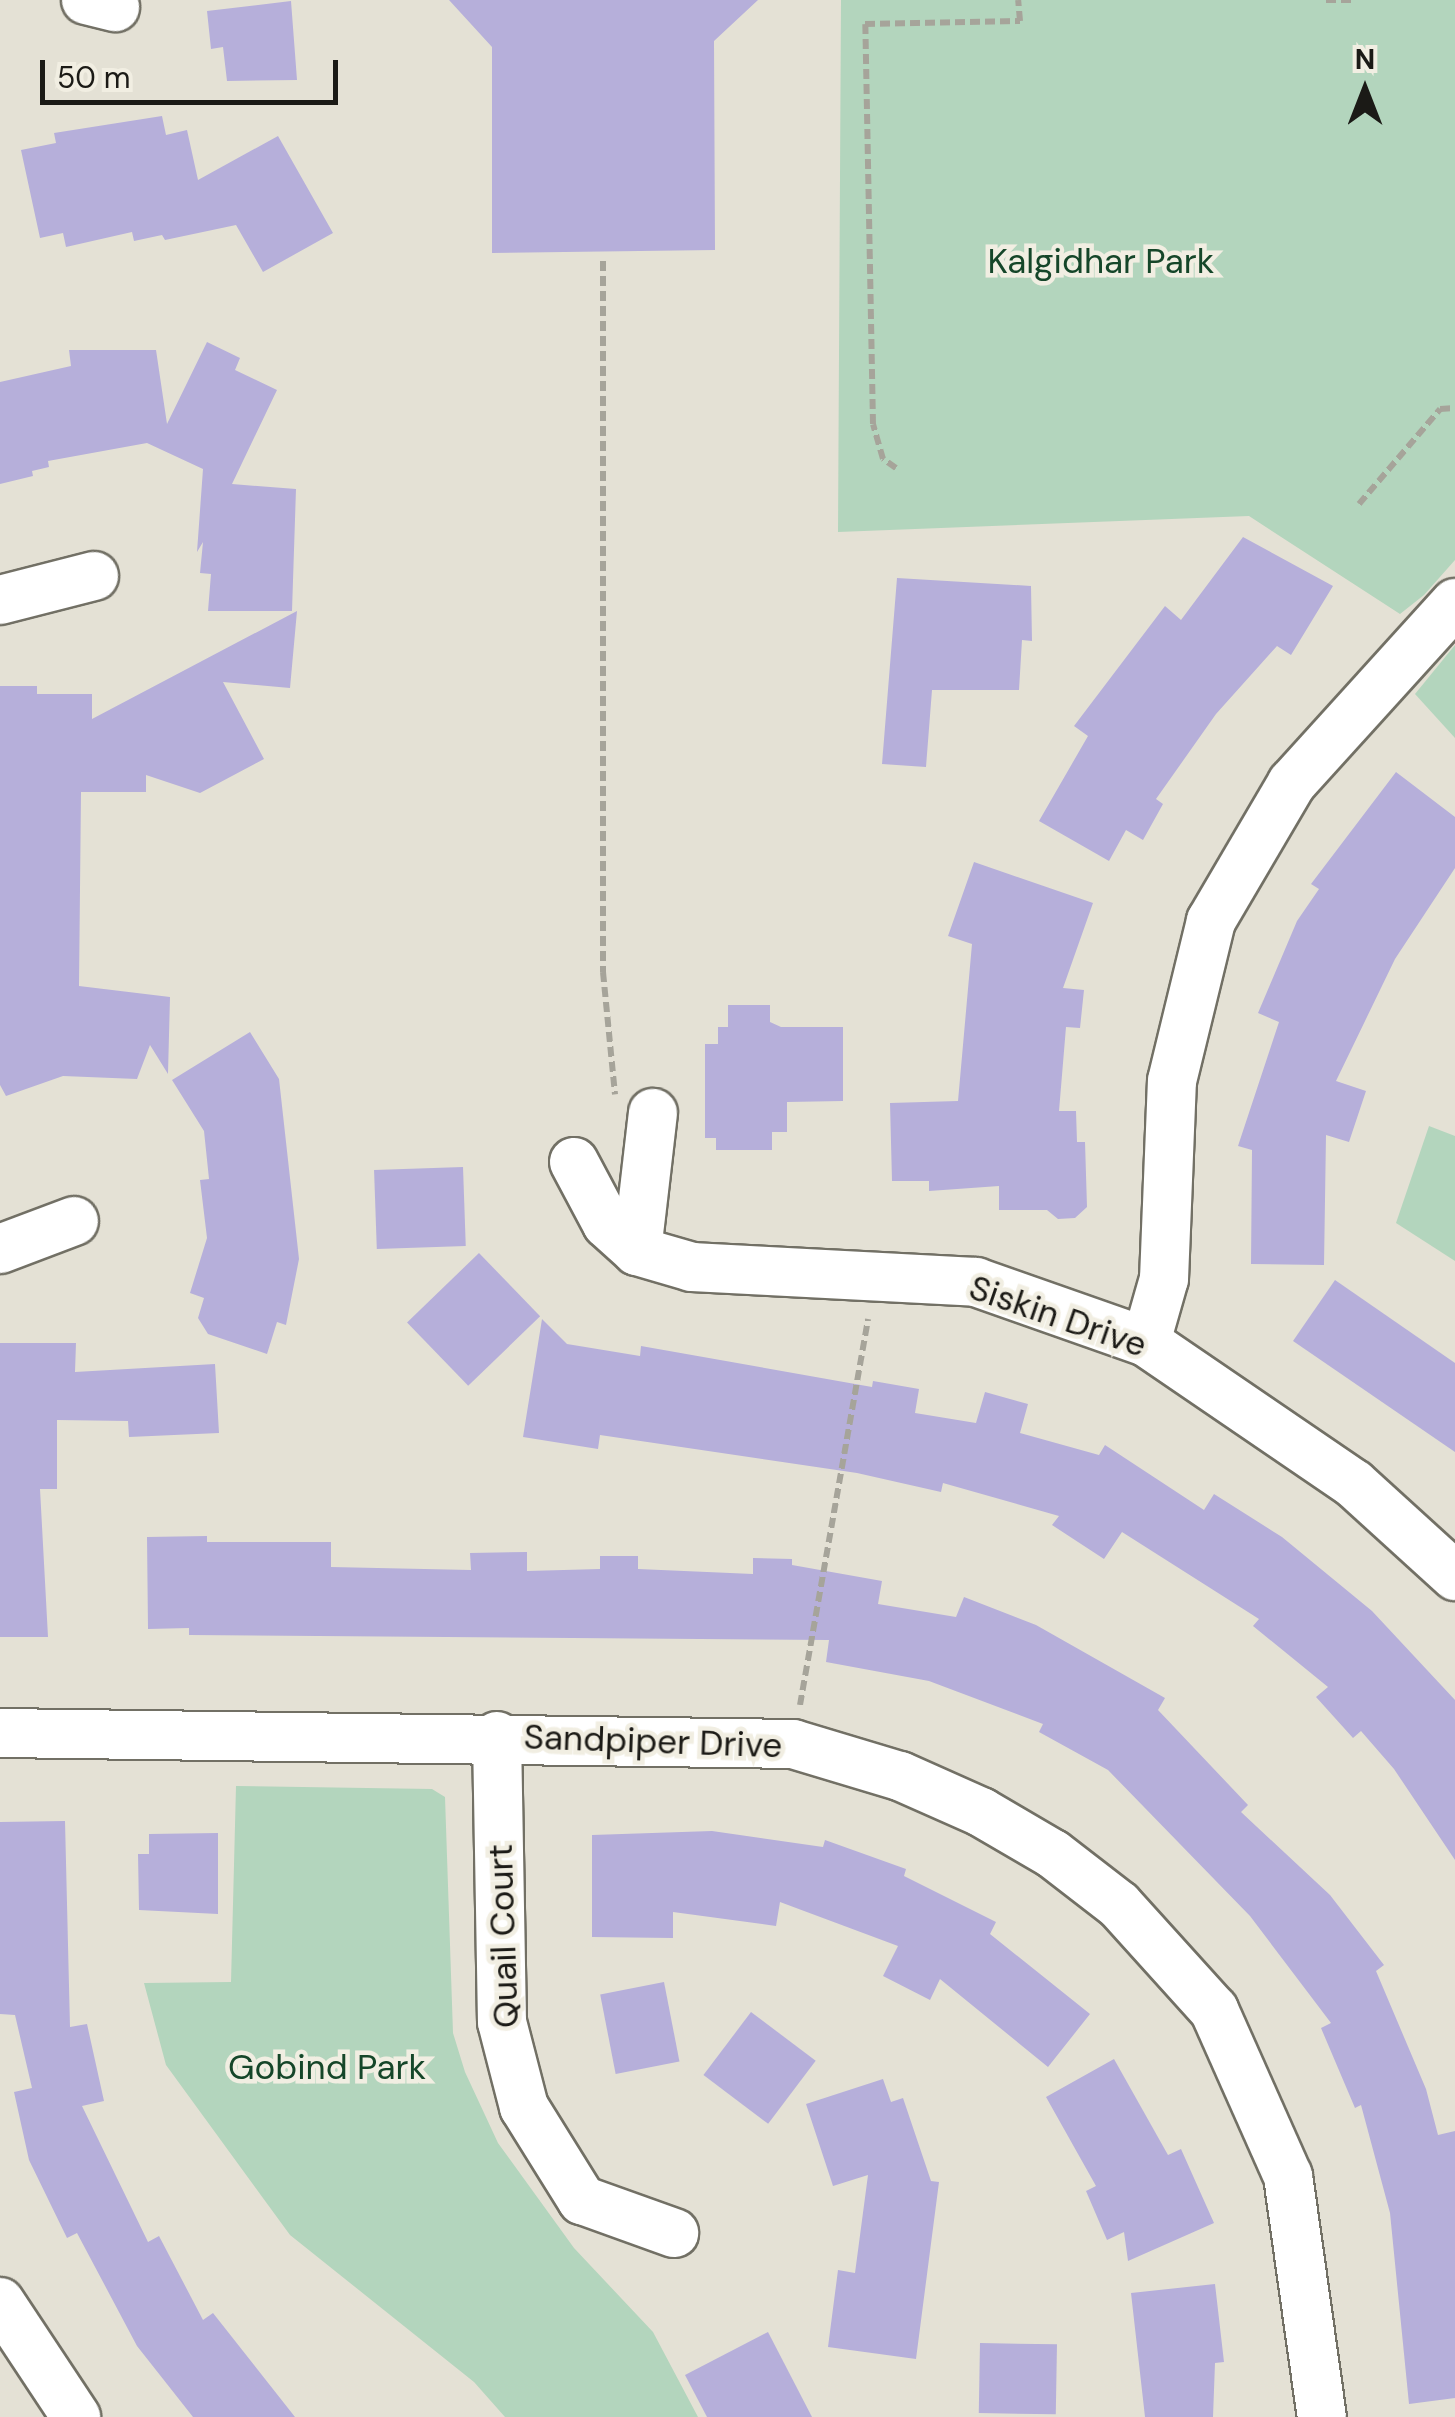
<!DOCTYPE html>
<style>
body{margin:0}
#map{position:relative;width:1455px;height:2417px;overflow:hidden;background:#e4e1d5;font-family:"DM Sans",sans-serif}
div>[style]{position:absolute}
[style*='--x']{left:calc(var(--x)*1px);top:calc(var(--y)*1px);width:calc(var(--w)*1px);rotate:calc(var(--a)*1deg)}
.green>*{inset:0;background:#b3d5bd}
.building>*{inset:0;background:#b6afda;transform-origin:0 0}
.path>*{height:6px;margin-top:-3px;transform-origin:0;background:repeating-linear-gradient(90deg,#a6a49a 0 10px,transparent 0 15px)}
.roads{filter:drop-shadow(2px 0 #727065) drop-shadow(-2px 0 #727065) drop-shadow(0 2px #727065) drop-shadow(0 -2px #727065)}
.minor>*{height:48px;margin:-24px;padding:0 24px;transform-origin:24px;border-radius:24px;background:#fff}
span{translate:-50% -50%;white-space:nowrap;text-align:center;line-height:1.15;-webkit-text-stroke:9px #f1eee2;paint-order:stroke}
.park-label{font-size:35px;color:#154629}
.street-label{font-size:35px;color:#1b1a16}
.north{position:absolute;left:1315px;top:40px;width:100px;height:100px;-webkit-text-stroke:8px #f1eee2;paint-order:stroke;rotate:0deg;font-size:28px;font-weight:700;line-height:40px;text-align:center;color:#1b1a16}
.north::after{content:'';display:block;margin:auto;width:35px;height:45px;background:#1b1a16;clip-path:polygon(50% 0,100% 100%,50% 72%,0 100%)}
.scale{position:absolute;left:40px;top:60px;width:298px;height:45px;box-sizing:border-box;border:5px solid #1b1a16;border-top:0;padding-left:12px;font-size:30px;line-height:35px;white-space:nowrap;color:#1b1a16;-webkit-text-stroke:8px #f1eee2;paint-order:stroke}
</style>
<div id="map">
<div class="green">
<div style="clip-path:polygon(841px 0,1455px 0,1455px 560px,1424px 595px,1400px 614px,1249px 516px,838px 532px)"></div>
<div style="clip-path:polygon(1455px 645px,1455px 738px,1415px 694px)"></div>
<div style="clip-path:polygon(1429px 1126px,1455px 1136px,1455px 1261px,1396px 1223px)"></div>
<div style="clip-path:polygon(236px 1786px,432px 1789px,445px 1797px,453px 2033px,465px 2072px,498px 2143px,574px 2248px,653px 2332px,698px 2417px,505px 2417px,474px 2382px,290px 2235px,166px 2065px,144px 1983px,231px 1982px)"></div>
</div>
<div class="building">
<div style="clip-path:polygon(449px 0,758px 0,714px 41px,715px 250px,492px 253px,492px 47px)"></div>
<div style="clip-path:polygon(291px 1px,297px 80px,227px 81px,223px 47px,211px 49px,207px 11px)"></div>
<div style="clip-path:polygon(162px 116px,166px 135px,187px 130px,198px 180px,278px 136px,333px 233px,263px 272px,236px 225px,165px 240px,162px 235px,134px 241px,132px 232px,66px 247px,63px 233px,40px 238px,21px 150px,56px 143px,54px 133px)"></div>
<div style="clip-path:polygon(207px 342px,240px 358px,235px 370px,277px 390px,232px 484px,296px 489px,292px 611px,208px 611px,211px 574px,200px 573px,203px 542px,197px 552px,203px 469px,147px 443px,48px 461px,49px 467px,32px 471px,33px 476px,0 484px,0 382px,71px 366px,69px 350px,156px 350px,167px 424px)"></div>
<div style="clip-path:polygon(1243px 537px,1333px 586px,1291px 655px,1277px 646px,1216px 714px,1156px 799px,1163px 804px,1143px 840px,1126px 830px,1109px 861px,1039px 821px,1088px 736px,1074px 726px,1165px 606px,1181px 620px)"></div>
<div style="clip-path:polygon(897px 578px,1031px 586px,1032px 641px,1022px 640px,1019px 690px,932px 690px,926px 767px,882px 764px)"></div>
<div style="clip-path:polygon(297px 611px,290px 688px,223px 682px,264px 759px,200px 793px,146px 775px,146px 792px,81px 792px,79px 986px,170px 997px,168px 1074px,150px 1045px,137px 1079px,63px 1076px,6px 1096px,0 1085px,0 686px,37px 686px,37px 694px,92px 694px,92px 719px)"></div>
<div style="clip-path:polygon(1396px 772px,1455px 817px,1455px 868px,1395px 959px,1336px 1081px,1366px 1091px,1349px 1142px,1326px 1135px,1324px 1265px,1251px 1264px,1252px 1150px,1238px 1146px,1279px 1022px,1258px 1013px,1297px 921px,1319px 889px,1311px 884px)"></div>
<div style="clip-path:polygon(974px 862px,1093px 903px,1063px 988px,1084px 990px,1080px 1028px,1066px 1027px,1059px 1111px,1076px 1111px,1077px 1142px,1085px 1142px,1087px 1207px,1075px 1218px,1058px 1219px,1047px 1210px,999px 1210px,999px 1186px,929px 1191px,929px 1181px,892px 1181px,890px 1103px,958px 1101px,972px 944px,948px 936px)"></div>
<div style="clip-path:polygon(728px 1005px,770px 1005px,770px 1022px,781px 1027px,843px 1027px,843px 1101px,787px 1102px,787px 1132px,772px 1132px,772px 1150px,716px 1150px,716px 1138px,705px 1138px,705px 1044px,718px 1044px,718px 1027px,728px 1027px)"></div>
<div style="clip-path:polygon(250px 1032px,279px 1079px,299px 1259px,286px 1325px,277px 1322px,267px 1354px,208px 1334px,198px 1318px,204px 1298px,190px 1293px,207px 1238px,200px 1180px,209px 1179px,204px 1131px,172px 1080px)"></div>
<div style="left:463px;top:1167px;width:79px;height:89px;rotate:88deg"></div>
<div style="left:479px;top:1253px;width:88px;height:100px;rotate:46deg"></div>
<div style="clip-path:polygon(1335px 1280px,1455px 1363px,1455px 1452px,1293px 1341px)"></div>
<div style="clip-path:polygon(542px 1319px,567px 1344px,640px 1356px,641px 1346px,872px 1387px,873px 1381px,919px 1389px,915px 1413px,976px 1423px,985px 1392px,1028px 1404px,1020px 1433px,1099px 1455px,1105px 1445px,1204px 1510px,1214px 1494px,1282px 1537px,1372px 1611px,1455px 1700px,1455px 1860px,1394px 1769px,1361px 1731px,1353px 1738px,1316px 1697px,1328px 1687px,1253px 1626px,1259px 1619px,1122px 1532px,1104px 1559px,1052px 1525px,1059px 1516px,943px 1483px,941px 1492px,857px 1473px,600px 1435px,598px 1449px,523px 1437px)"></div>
<div style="clip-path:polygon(0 1343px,76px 1343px,75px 1372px,215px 1364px,219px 1433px,129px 1437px,128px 1421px,57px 1420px,57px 1489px,40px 1489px,48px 1637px,0 1637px)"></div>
<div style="clip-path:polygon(207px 1536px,207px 1542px,331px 1542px,331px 1567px,471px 1570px,470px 1553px,527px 1552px,527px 1571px,600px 1569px,600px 1556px,638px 1556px,638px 1569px,753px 1574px,753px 1558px,792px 1559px,792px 1565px,882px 1581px,878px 1604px,956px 1617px,964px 1597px,1036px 1625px,1165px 1698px,1158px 1710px,1248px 1805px,1241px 1812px,1330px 1895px,1384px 1965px,1376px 1971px,1426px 2089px,1438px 2135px,1455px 2131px,1455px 2398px,1409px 2404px,1390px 2213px,1361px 2105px,1355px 2108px,1321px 2028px,1331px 2023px,1250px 1916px,1108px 1770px,1039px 1732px,1043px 1724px,929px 1681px,826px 1662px,829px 1640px,189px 1635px,189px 1628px,148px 1629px,147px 1537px)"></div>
<div style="clip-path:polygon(65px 1821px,70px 2027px,87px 2024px,104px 2101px,82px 2106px,148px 2242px,159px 2236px,203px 2320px,213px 2313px,295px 2417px,193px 2417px,137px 2346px,77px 2233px,67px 2238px,29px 2160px,14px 2092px,32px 2088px,15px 2015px,0 2014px,0 1822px)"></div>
<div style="clip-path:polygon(712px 1831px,823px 1847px,825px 1840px,906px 1869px,904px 1876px,996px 1922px,990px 1934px,1090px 2014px,1048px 2067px,940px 1979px,930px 2000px,883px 1976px,898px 1946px,780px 1902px,776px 1926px,673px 1912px,673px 1938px,592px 1937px,592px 1835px)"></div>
<div style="clip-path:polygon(218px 1833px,218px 1914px,139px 1910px,138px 1854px,149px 1854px,149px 1834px)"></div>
<div style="left:664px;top:1982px;width:81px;height:65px;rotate:79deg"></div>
<div style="left:751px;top:2012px;width:81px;height:79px;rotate:37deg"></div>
<div style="clip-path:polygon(1114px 2059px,1168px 2155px,1181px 2149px,1214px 2223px,1128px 2261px,1124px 2232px,1107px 2240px,1086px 2191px,1096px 2186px,1046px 2097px)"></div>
<div style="clip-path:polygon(883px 2079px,891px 2102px,903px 2098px,931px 2181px,939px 2182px,916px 2359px,828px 2347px,838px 2270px,855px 2273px,868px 2175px,833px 2186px,806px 2104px)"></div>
<div style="clip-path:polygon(1215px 2284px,1224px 2362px,1215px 2363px,1213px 2417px,1145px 2417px,1131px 2293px)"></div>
<div style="clip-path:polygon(768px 2332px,812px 2417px,707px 2417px,685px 2375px)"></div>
<div style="left:980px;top:2343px;width:77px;height:70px;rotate:1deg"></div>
</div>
<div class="path">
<div style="--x:1326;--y:0;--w:30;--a:0"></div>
<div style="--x:603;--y:261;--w:711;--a:90"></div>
<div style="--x:603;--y:972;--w:123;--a:84.4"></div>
<div style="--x:896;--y:468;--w:16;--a:-145"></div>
<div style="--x:883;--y:459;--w:36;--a:-106"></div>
<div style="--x:873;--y:424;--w:400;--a:-91.1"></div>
<div style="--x:865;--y:24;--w:155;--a:-1.1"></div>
<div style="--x:1020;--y:21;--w:21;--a:-95"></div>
<div style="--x:1359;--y:504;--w:125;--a:-49.5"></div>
<div style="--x:1440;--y:409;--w:15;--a:-4"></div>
<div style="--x:800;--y:1705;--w:392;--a:-80"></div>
</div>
<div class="roads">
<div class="minor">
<div style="--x:86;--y:0;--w:30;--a:14"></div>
<div style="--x:0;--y:600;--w:97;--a:-14.3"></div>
<div style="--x:574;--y:1162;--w:70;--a:62"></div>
<div style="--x:607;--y:1224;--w:40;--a:42"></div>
<div style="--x:637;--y:1251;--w:57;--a:16.2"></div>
<div style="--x:692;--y:1267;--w:284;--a:3"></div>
<div style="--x:976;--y:1282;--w:180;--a:19.4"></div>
<div style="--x:1146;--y:1342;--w:252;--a:34.3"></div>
<div style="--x:1354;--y:1484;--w:137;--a:42.3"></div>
<div style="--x:0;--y:1249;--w:79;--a:-20.7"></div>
<div style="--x:637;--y:1251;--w:139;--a:-83.4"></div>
<div style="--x:1146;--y:1342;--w:66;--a:-74.1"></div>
<div style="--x:1164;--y:1279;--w:198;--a:-87.7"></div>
<div style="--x:1172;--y:1081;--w:165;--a:-76.3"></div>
<div style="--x:1211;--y:921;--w:160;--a:-59.6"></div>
<div style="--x:1292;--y:783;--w:243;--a:-47.8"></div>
<div style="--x:0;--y:1733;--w:793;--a:0.79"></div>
<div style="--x:793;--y:1744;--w:112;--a:16.7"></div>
<div style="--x:900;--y:1776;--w:89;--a:24"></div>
<div style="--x:981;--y:1812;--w:83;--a:30.3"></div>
<div style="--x:1053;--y:1854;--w:83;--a:37.7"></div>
<div style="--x:1119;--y:1905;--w:142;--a:47.9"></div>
<div style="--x:1214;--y:2010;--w:182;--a:66"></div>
<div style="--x:1288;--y:2176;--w:243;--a:82"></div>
<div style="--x:497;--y:1736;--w:286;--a:89"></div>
<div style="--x:502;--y:2022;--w:88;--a:75.5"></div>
<div style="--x:524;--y:2107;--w:110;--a:58.1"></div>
<div style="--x:582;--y:2200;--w:98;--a:19.7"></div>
<div style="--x:0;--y:2302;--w:138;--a:56.5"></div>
</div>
</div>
<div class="park-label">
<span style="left:1101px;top:261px">Kalgidhar Park</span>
<span style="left:327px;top:2067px">Gobind Park</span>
</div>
<div class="street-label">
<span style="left:1058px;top:1316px;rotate:19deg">Siskin Drive</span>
<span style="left:653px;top:1741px;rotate:2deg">Sandpiper Drive</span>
<span style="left:503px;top:1936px;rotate:-92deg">Quail Court</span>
</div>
<div class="north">N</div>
<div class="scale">50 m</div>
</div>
